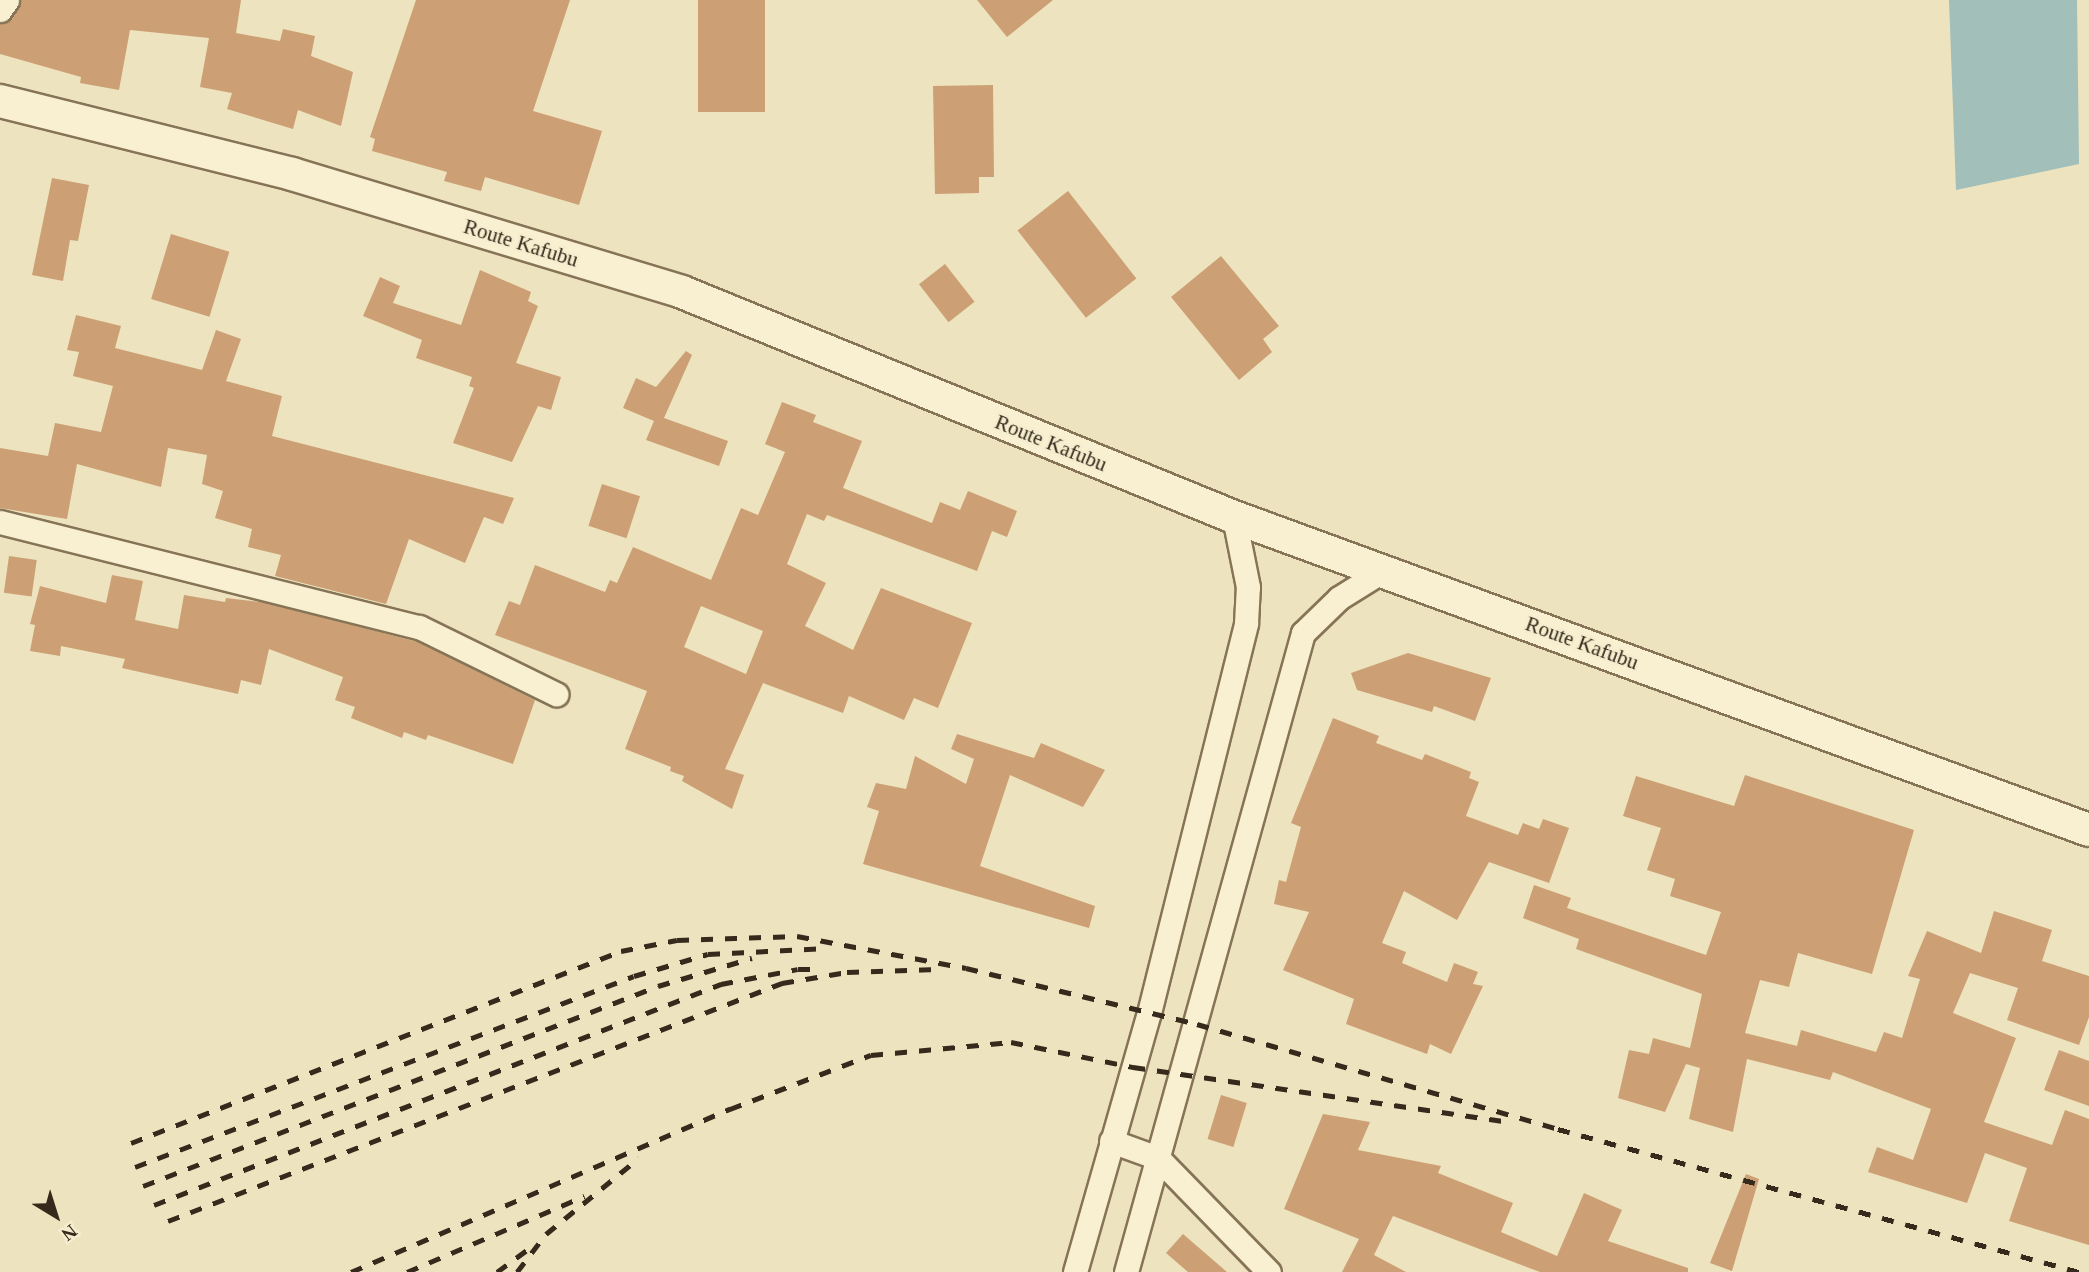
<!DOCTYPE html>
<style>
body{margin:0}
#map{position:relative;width:2089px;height:1272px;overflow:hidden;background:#ede3be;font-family:"Times New Roman",serif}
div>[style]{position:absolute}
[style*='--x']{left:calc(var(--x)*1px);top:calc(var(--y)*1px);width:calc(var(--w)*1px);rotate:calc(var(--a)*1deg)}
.water>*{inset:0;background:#a2bfb9}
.building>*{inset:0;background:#cca074;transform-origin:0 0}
.roads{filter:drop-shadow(2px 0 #867457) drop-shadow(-2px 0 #867457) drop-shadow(0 2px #867457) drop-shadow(0 -2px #867457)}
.minor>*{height:23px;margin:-11.5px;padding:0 11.5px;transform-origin:11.5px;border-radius:11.5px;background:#f9f0d1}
.secondary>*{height:32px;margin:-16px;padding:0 16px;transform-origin:16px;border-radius:16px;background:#f9f0d1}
.rail>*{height:5px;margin-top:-2.5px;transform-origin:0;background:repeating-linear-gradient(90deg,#352a1c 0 12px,transparent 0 24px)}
span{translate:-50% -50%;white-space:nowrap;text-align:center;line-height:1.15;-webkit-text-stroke:5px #f5edce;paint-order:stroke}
.street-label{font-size:21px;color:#352a1c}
.north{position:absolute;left:21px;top:1181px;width:70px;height:70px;-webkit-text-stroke:5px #f5edce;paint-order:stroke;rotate:142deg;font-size:19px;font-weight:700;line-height:28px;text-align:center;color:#352a1c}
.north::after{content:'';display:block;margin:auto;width:24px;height:32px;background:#352a1c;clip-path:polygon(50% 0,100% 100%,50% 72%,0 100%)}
</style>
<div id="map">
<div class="water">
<div style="clip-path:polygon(1949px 0,2077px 0,2079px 164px,1956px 190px)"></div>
</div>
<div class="building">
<div style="clip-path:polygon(21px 0,241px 0,236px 33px,280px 41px,283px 29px,315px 36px,311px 56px,353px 72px,341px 126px,298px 110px,293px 129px,227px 109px,232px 93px,200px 87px,209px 38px,130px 30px,119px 90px,80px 83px,81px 77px,0 54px,0 24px,11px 18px)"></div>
<div style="clip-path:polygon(416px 0,570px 0,533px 111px,602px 131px,579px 205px,485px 177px,481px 191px,444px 181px,447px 172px,372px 151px,375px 139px,370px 137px)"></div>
<div style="left:698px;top:0;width:67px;height:112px"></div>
<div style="clip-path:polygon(977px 0,1053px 0,1007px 37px)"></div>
<div style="clip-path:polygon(993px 85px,994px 177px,979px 177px,979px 193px,935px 194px,933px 86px)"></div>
<div style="clip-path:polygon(52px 178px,89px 185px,78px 241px,70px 240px,63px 281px,32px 275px)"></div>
<div style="left:1068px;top:191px;width:111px;height:64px;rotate:52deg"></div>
<div style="left:171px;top:234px;width:61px;height:68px;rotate:17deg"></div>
<div style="clip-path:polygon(1221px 256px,1279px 326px,1263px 339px,1272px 352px,1239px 380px,1171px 297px)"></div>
<div style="left:945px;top:264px;width:48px;height:33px;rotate:52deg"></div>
<div style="clip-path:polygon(480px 270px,531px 292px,528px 301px,538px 306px,516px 363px,561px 377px,551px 410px,538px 406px,512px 462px,453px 443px,474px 388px,469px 386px,472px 377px,416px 358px,422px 340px,363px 316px,380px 277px,400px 286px,393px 303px,461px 325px)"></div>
<div style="clip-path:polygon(76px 315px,121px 326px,115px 348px,202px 370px,216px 330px,241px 339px,226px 381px,282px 396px,272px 436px,514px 498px,503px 524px,484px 517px,465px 563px,409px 539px,386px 604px,275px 576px,281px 555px,248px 547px,252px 529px,215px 518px,223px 491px,202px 484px,207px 455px,168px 448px,161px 487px,77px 464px,67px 519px,0 508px,0 448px,48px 456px,55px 423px,101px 432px,113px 386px,73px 376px,79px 352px,67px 350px)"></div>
<div style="clip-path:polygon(686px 351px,692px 355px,664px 418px,728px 441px,719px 466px,646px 440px,654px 421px,623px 408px,636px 378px,656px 387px)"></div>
<div style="clip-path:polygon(evenodd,782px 402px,816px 415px,813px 422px,862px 441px,843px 488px,932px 523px,940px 502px,960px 510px,968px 491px,1017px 511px,1007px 537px,992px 531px,977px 571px,827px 515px,824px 521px,807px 514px,787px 564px,826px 583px,805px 626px,853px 650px,881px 588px,972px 623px,938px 708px,914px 698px,904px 720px,849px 696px,843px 713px,763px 683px,725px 769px,744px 775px,732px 809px,682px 781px,684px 776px,670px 771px,671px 767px,625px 749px,647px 691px,495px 635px,509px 601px,520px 605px,535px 565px,605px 592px,610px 580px,617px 583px,633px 547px,711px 580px,741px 508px,758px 515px,785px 452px,765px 444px,782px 402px,701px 606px,763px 631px,746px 674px,684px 647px,701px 606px)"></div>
<div style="left:602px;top:484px;width:40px;height:44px;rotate:18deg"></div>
<div style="left:9px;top:556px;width:28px;height:37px;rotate:8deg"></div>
<div style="clip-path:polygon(112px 575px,143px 581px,135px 620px,178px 629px,184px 595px,225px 602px,226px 598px,268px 603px,418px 642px,535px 700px,513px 764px,428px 735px,426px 740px,404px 732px,402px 738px,351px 718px,355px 707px,335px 700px,343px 677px,269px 649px,261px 685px,241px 680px,238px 694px,122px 668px,125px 659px,61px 646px,60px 656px,30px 651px,35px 625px,30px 624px,40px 586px,106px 603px)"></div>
<div style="clip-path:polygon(1408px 653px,1491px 678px,1475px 721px,1434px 706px,1432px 712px,1357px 690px,1351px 673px)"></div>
<div style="clip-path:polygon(1333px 718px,1379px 736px,1376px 743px,1422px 760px,1425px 754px,1471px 772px,1469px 778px,1479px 782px,1466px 816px,1518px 835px,1523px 823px,1539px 829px,1543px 819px,1569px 828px,1549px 883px,1489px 862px,1457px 920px,1404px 891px,1382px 943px,1406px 952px,1402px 963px,1447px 982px,1454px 963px,1478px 972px,1473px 984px,1483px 986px,1451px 1054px,1430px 1044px,1427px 1054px,1346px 1024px,1354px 999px,1283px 970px,1309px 912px,1274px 904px,1279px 880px,1286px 882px,1301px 827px,1291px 823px)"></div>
<div style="clip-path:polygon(957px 734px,1034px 758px,1041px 743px,1105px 770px,1083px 807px,1010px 775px,980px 866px,1095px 906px,1089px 928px,863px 864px,879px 811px,867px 807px,876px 783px,906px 789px,915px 756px,966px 784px,974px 759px,951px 749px)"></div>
<div style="clip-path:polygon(1745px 775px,1914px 830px,1872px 974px,1798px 953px,1789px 987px,1760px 980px,1745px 1033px,1797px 1046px,1801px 1030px,1876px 1052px,1884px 1032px,1902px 1038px,1920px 979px,1908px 976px,1927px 931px,1981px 953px,1994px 911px,2052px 930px,2042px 961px,2089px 976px,2089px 1017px,2079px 1045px,2007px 1020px,2018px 988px,1970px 973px,1953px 1013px,2016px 1038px,1984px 1122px,2052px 1145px,2065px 1110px,2089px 1119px,2089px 1245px,2009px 1221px,2027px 1168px,1985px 1153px,1967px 1203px,1868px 1172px,1877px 1147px,1913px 1160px,1931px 1109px,1833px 1072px,1830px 1080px,1747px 1059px,1733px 1132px,1689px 1119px,1700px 1068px,1686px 1064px,1665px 1112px,1618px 1098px,1629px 1050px,1649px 1054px,1653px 1038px,1690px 1048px,1702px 994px,1576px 949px,1579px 939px,1523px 918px,1534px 885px,1571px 898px,1567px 908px,1706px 955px,1721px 912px,1670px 896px,1675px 879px,1647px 870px,1661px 828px,1623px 816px,1636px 776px,1734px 806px)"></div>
<div style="clip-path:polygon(2059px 1050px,2089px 1061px,2089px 1106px,2044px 1090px)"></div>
<div style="left:1221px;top:1095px;width:27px;height:46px;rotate:17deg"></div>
<div style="clip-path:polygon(1323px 1114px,1370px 1122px,1358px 1150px,1441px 1166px,1438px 1173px,1513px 1203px,1501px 1232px,1557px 1256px,1584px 1193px,1622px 1210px,1608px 1241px,1688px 1268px,1688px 1272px,1540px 1272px,1393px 1216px,1374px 1255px,1406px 1272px,1342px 1272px,1359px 1239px,1284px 1209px)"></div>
<div style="clip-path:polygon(1746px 1174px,1759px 1179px,1732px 1271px,1710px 1263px)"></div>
<div style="clip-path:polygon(1183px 1234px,1227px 1272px,1188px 1272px,1166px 1253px)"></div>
</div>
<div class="roads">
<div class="minor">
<div style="--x:0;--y:10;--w:12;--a:-55"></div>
<div style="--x:0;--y:522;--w:432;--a:14.1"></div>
<div style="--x:419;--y:627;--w:153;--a:26.1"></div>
<div style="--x:1111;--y:1141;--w:50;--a:19.9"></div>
<div style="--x:1158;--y:1158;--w:159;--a:45.8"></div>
<div style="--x:1075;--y:1272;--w:269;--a:-74.1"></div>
<div style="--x:1149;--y:1013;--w:402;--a:-76"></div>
<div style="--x:1246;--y:623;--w:36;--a:-87"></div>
<div style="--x:1248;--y:587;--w:71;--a:-101.3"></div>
<div style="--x:1126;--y:1272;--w:663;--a:-74.52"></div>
<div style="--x:1303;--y:633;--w:50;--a:-44.2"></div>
<div style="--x:1339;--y:598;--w:53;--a:-31.9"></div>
</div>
<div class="secondary">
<div style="--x:0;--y:101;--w:301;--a:14"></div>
<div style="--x:292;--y:174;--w:407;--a:16.8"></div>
<div style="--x:682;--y:292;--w:596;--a:22.18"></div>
<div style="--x:1234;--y:517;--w:910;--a:20.11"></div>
</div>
</div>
<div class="rail">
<div style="--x:131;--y:1143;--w:526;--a:-21.4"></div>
<div style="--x:621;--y:951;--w:57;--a:-11.1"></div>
<div style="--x:677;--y:940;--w:120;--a:-1.9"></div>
<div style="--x:797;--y:936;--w:172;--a:10.7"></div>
<div style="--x:966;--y:968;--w:238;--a:13.6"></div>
<div style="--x:1197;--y:1024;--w:376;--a:16.2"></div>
<div style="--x:1558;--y:1129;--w:540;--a:15.35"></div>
<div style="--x:135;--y:1167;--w:534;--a:-20.95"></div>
<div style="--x:634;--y:976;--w:77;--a:-16.6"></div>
<div style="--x:708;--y:954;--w:120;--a:-2.9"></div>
<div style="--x:143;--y:1186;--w:552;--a:-21.22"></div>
<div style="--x:658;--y:986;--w:98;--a:-16.6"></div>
<div style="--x:154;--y:1205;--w:609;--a:-21.29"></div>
<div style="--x:721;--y:984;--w:78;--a:-11"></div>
<div style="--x:798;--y:969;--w:24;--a:0"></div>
<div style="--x:168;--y:1221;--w:659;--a:-21.19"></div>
<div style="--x:782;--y:983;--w:66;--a:-9.6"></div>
<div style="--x:847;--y:972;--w:91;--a:-1.9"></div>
<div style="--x:351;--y:1272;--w:413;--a:-23.3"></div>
<div style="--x:730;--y:1109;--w:151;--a:-21"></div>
<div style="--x:871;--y:1055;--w:141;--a:-5.3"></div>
<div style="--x:1011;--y:1042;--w:125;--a:11.6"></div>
<div style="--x:1133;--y:1067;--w:374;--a:8.3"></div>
<div style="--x:407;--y:1272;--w:193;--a:-23.2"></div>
<div style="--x:497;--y:1272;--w:42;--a:-36.3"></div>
<div style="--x:517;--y:1272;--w:48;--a:-52.7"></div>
<div style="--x:546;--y:1234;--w:120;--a:-39.3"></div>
</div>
<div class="street-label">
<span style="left:521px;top:243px;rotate:17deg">Route Kafubu</span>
<span style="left:1051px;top:443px;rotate:22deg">Route Kafubu</span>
<span style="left:1582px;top:643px;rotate:20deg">Route Kafubu</span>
</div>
<div class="north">N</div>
</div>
